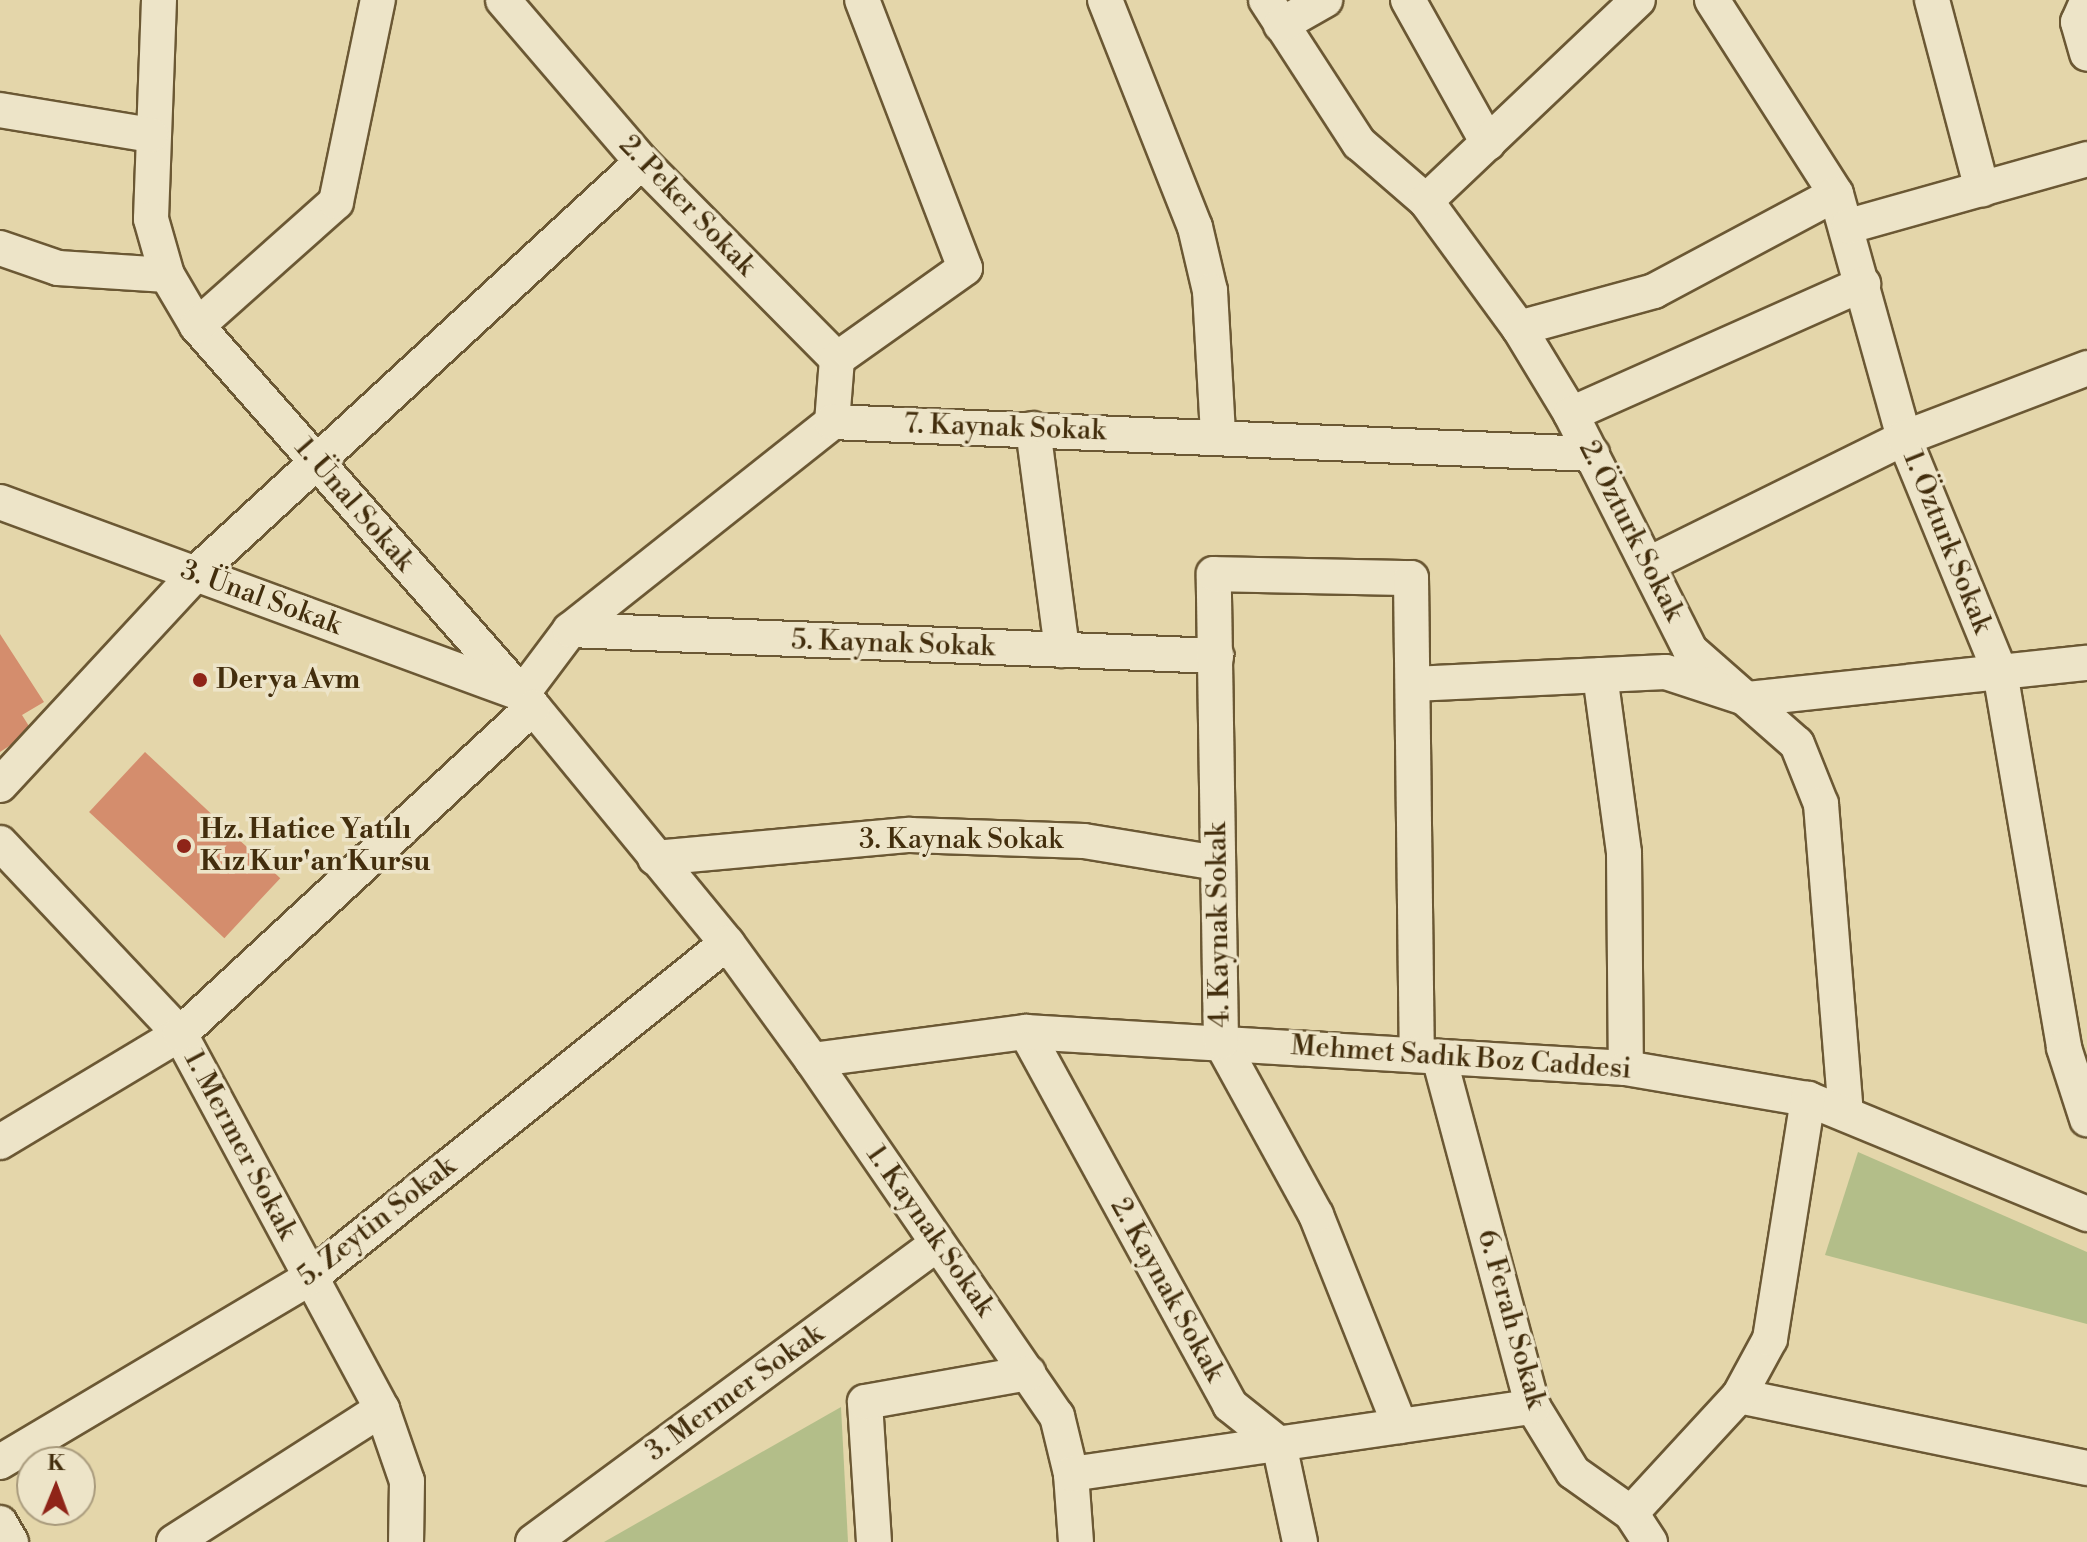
<!DOCTYPE html>
<meta charset="utf-8">
<style>
body{margin:0}
#map{position:relative;width:2087px;height:1542px;overflow:hidden;background:#e4d6aa;font-family:"Libre Bodoni",serif}
div>[style]{position:absolute}
[style*='--x']{left:calc(var(--x)*1px);top:calc(var(--y)*1px);width:calc(var(--w)*1px);rotate:calc(var(--a)*1deg)}
.green>*{inset:0;background:#b3be89}
.building>*{inset:0;background:#d48d6d;transform-origin:0 0}
.roads{filter:drop-shadow(2px 0 #6b5834) drop-shadow(-2px 0 #6b5834) drop-shadow(0 2px #6b5834) drop-shadow(0 -2px #6b5834)}
.street>*{height:34px;margin:-17px;padding:0 17px;transform-origin:17px;border-radius:17px;background:#ede4c8}
.dots>*{width:22px;height:22px;translate:-50% -50%;box-sizing:border-box;border:4px solid #ede4c8;border-radius:50%}
span{translate:-50% -50%;white-space:nowrap;text-align:center;line-height:1.15;-webkit-text-stroke:7px #ede4c8;paint-order:stroke}
.street-label{font-size:28px;color:#432e0d}
.poi-label{font-size:28px;color:#432e0d;font-weight:700}
.left{translate:0 -50%;text-align:left}
.north{position:absolute;left:16px;top:1446px;width:80px;height:80px;box-sizing:border-box;background:#ede4c8;border:2px solid #a99b7d;border-radius:50%;rotate:1deg;font-size:22px;font-weight:700;line-height:32px;text-align:center;color:#432e0d}
.north::after{content:'';display:block;margin:auto;width:28px;height:36px;background:#8f2418;clip-path:polygon(50% 0,100% 100%,50% 72%,0 100%)}
</style>
<div id="map">
<div class="green">
<div style="clip-path:polygon(1858px 1152px,2087px 1252px,2087px 1324px,1825px 1255px)"></div>
<div style="clip-path:polygon(841px 1407px,848px 1542px,604px 1542px)"></div>
</div>
<div class="building">
<div style="clip-path:polygon(0 634px,44px 702px,22px 715px,32px 731px,0 752px)"></div>
<div style="left:145px;top:752px;width:185px;height:82px;rotate:43deg"></div>
</div>
<div class="roads">
<div class="street">
<div style="--x:159;--y:0;--w:219;--a:92.1"></div>
<div style="--x:151;--y:219;--w:58;--a:74.1"></div>
<div style="--x:167;--y:275;--w:59;--a:59.5"></div>
<div style="--x:197;--y:326;--w:508;--a:48.59"></div>
<div style="--x:533;--y:707;--w:306;--a:50.6"></div>
<div style="--x:727;--y:943;--w:145;--a:54"></div>
<div style="--x:812;--y:1060;--w:432;--a:55.5"></div>
<div style="--x:1057;--y:1416;--w:60;--a:76.4"></div>
<div style="--x:1071;--y:1474;--w:68;--a:85.8"></div>
<div style="--x:503;--y:0;--w:213;--a:49.4"></div>
<div style="--x:642;--y:162;--w:277;--a:45.3"></div>
<div style="--x:837;--y:359;--w:63;--a:94.5"></div>
<div style="--x:1105;--y:0;--w:244;--a:68.4"></div>
<div style="--x:1195;--y:227;--w:66;--a:76.8"></div>
<div style="--x:1210;--y:291;--w:144;--a:86.8"></div>
<div style="--x:1266;--y:0;--w:171;--a:57"></div>
<div style="--x:1359;--y:143;--w:89;--a:40.9"></div>
<div style="--x:1426;--y:201;--w:157;--a:53.8"></div>
<div style="--x:1519;--y:328;--w:100;--a:58.8"></div>
<div style="--x:1571;--y:414;--w:264;--a:63.2"></div>
<div style="--x:1690;--y:650;--w:142;--a:41.3"></div>
<div style="--x:1797;--y:744;--w:65;--a:68.2"></div>
<div style="--x:1821;--y:804;--w:309;--a:85.4"></div>
<div style="--x:1408;--y:0;--w:164;--a:60.8"></div>
<div style="--x:1712;--y:0;--w:230;--a:57.4"></div>
<div style="--x:1836;--y:194;--w:253;--a:74.4"></div>
<div style="--x:1904;--y:438;--w:253;--a:67.7"></div>
<div style="--x:2000;--y:672;--w:381;--a:80.3"></div>
<div style="--x:2064;--y:1048;--w:75;--a:72.1"></div>
<div style="--x:1932;--y:0;--w:196;--a:75.2"></div>
<div style="--x:2087;--y:2;--w:22;--a:114"></div>
<div style="--x:2078;--y:22;--w:33;--a:74"></div>
<div style="--x:1281;--y:25;--w:51;--a:-29.6"></div>
<div style="--x:0;--y:110;--w:153;--a:9.4"></div>
<div style="--x:1426;--y:201;--w:292;--a:-43.5"></div>
<div style="--x:1849;--y:226;--w:247;--a:-15.7"></div>
<div style="--x:0;--y:248;--w:61;--a:19"></div>
<div style="--x:58;--y:268;--w:109;--a:3.7"></div>
<div style="--x:197;--y:326;--w:186;--a:-41.7"></div>
<div style="--x:336;--y:202;--w:206;--a:-78.3"></div>
<div style="--x:1519;--y:328;--w:140;--a:-15.3"></div>
<div style="--x:1654;--y:291;--w:206;--a:-28.1"></div>
<div style="--x:837;--y:359;--w:157;--a:-35.4"></div>
<div style="--x:965;--y:268;--w:287;--a:-111"></div>
<div style="--x:1571;--y:414;--w:320;--a:-24"></div>
<div style="--x:1033;--y:429;--w:223;--a:82.5"></div>
<div style="--x:0;--y:502;--w:556;--a:20.19"></div>
<div style="--x:522;--y:694;--w:80;--a:-53.1"></div>
<div style="--x:570;--y:630;--w:335;--a:-38.4"></div>
<div style="--x:832;--y:422;--w:761;--a:2.41"></div>
<div style="--x:1649;--y:564;--w:284;--a:-26.3"></div>
<div style="--x:1904;--y:438;--w:196;--a:-20.9"></div>
<div style="--x:570;--y:630;--w:647;--a:2.3"></div>
<div style="--x:1600;--y:675;--w:180;--a:82.3"></div>
<div style="--x:1624;--y:853;--w:215;--a:89.5"></div>
<div style="--x:1413;--y:684;--w:253;--a:-2.7"></div>
<div style="--x:1666;--y:672;--w:86;--a:18.2"></div>
<div style="--x:1748;--y:699;--w:341;--a:-6.1"></div>
<div style="--x:0;--y:785;--w:289;--a:-47.2"></div>
<div style="--x:196;--y:573;--w:606;--a:-42.66"></div>
<div style="--x:0;--y:843;--w:262;--a:46.7"></div>
<div style="--x:180;--y:1034;--w:426;--a:61.7"></div>
<div style="--x:382;--y:1409;--w:76;--a:70.9"></div>
<div style="--x:407;--y:1481;--w:61;--a:90.9"></div>
<div style="--x:655;--y:858;--w:256;--a:-5.2"></div>
<div style="--x:910;--y:835;--w:174;--a:2"></div>
<div style="--x:1084;--y:841;--w:135;--a:9.4"></div>
<div style="--x:1026;--y:1032;--w:425;--a:61.3"></div>
<div style="--x:1230;--y:1405;--w:63;--a:38.5"></div>
<div style="--x:1279;--y:1444;--w:100;--a:77.9"></div>
<div style="--x:1439;--y:1057;--w:362;--a:75"></div>
<div style="--x:1533;--y:1407;--w:76;--a:58.4"></div>
<div style="--x:1573;--y:1472;--w:71;--a:35.3"></div>
<div style="--x:1631;--y:1513;--w:35;--a:57"></div>
<div style="--x:812;--y:1060;--w:216;--a:-7.5"></div>
<div style="--x:1026;--y:1032;--w:601;--a:3.43"></div>
<div style="--x:1626;--y:1068;--w:185;--a:9.7"></div>
<div style="--x:1808;--y:1099;--w:302;--a:22.4"></div>
<div style="--x:0;--y:1142;--w:210;--a:-31"></div>
<div style="--x:180;--y:1034;--w:481;--a:-42.8"></div>
<div style="--x:1739;--y:1396;--w:355;--a:11.7"></div>
<div style="--x:1400;--y:1426;--w:227;--a:-111.7"></div>
<div style="--x:1316;--y:1215;--w:197;--a:-118.8"></div>
<div style="--x:1221;--y:1042;--w:468;--a:-90.9"></div>
<div style="--x:1214;--y:574;--w:197;--a:1.2"></div>
<div style="--x:1411;--y:578;--w:477;--a:89.3"></div>
<div style="--x:0;--y:1462;--w:362;--a:-30.7"></div>
<div style="--x:311;--y:1277;--w:533;--a:-38.76"></div>
<div style="--x:1071;--y:1474;--w:467;--a:-8.3"></div>
<div style="--x:1631;--y:1513;--w:159;--a:-47.3"></div>
<div style="--x:1739;--y:1396;--w:65;--a:-61.5"></div>
<div style="--x:1770;--y:1339;--w:243;--a:-81"></div>
<div style="--x:0;--y:1523;--w:22;--a:60"></div>
<div style="--x:174;--y:1542;--w:247;--a:-32.6"></div>
<div style="--x:533;--y:1542;--w:502;--a:-36.41"></div>
<div style="--x:874;--y:1542;--w:140;--a:-93.7"></div>
<div style="--x:865;--y:1402;--w:166;--a:-10.1"></div>
</div>
</div>
<div class="dots">
<div style="left:200px;top:680px;background:#8f2418"></div>
<div style="left:184px;top:846px;background:#8f2418"></div>
</div>
<div class="street-label">
<span style="left:687px;top:206px;rotate:46deg">2. Peker Sokak</span>
<span style="left:1005px;top:428px;rotate:2deg">7. Kaynak Sokak</span>
<span style="left:354px;top:505px;rotate:49deg">1. Ünal Sokak</span>
<span style="left:1631px;top:531px;rotate:63deg">2. Özturk Sokak</span>
<span style="left:1947px;top:542px;rotate:68deg">1. Özturk Sokak</span>
<span style="left:261px;top:598px;rotate:20deg">3. Ünal Sokak</span>
<span style="left:893px;top:644px;rotate:2deg">5. Kaynak Sokak</span>
<span style="left:961px;top:840px">3. Kaynak Sokak</span>
<span style="left:1219px;top:925px;rotate:-91deg">4. Kaynak Sokak</span>
<span style="left:1461px;top:1058px;rotate:4deg">Mehmet Sadık Boz Caddesi</span>
<span style="left:240px;top:1145px;rotate:62deg">1. Mermer Sokak</span>
<span style="left:377px;top:1222px;rotate:-38deg">5. Zeytin Sokak</span>
<span style="left:930px;top:1231px;rotate:55deg">1. Kaynak Sokak</span>
<span style="left:1167px;top:1290px;rotate:61deg">2. Kaynak Sokak</span>
<span style="left:1511px;top:1319px;rotate:74deg">6. Ferah Sokak</span>
<span style="left:735px;top:1393px;rotate:-36deg">3. Mermer Sokak</span>
</div>
<div class="poi-label">
<span class="left" style="left:216px;top:680px">Derya Avm</span>
<span class="left" style="left:200px;top:846px">Hz. Hatice Yatılı<br>Kız Kur'an Kursu</span>
</div>
<div class="north">K</div>
</div>
